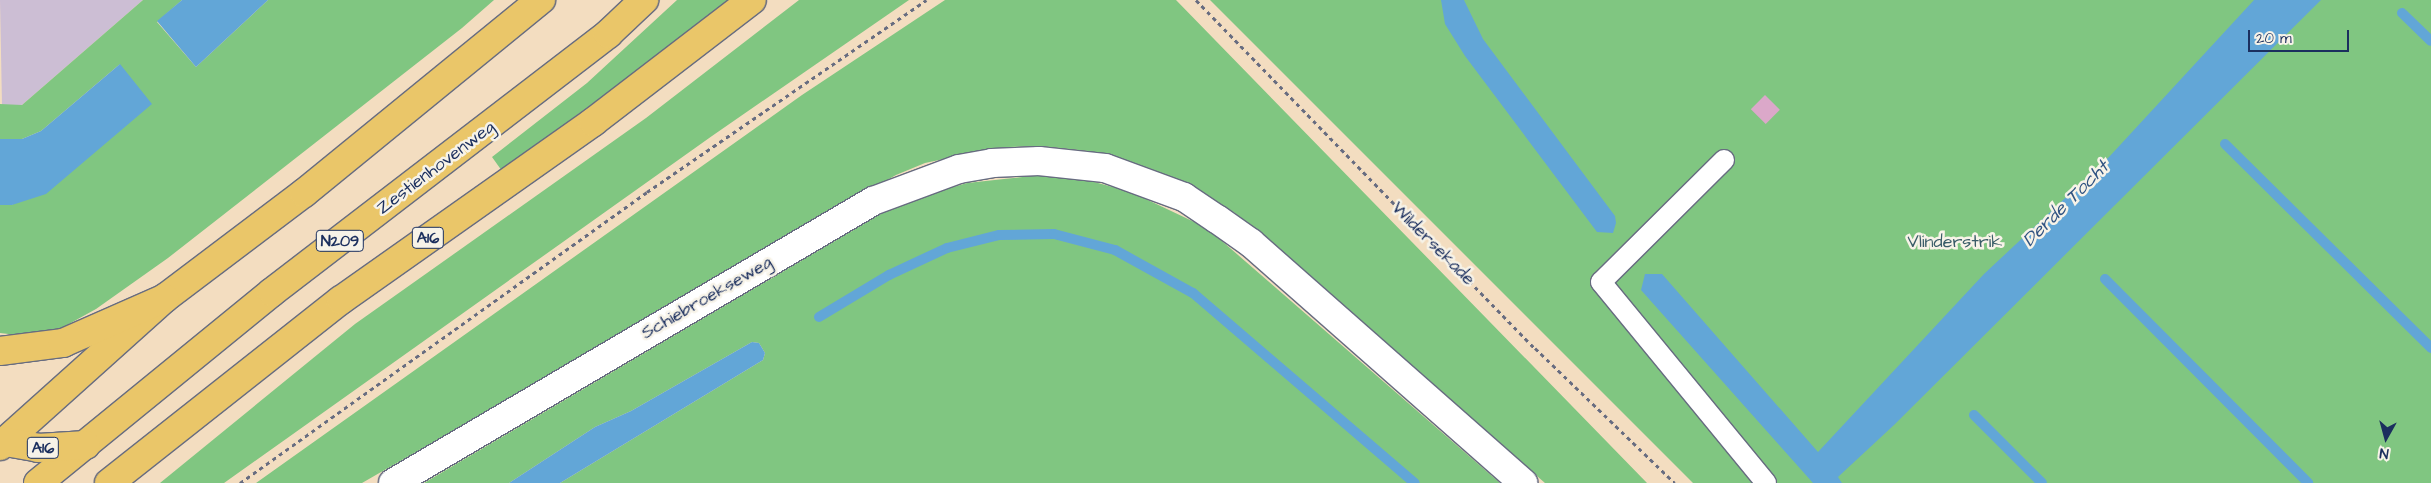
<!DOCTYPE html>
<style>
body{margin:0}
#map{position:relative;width:2431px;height:483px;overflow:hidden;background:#f3ddc0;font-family:"Architects Daughter",sans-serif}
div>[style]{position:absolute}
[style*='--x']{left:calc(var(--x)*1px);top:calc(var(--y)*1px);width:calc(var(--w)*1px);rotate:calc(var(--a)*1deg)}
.industrial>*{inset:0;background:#ccbed4}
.green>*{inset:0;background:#80c681}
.water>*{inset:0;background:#62a6d7}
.stream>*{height:10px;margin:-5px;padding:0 5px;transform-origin:5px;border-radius:5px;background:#62a6d7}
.building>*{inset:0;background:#dba8c9;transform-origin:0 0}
.path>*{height:3px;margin-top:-1.5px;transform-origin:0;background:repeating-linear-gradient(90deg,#676c80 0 4px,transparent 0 8px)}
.roads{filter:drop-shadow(1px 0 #676c80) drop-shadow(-1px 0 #676c80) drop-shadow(0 1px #676c80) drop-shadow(0 -1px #676c80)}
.service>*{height:20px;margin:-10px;padding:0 10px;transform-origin:10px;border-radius:10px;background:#fff}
.minor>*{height:28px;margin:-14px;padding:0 14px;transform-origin:14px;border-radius:14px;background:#fff}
.primary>*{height:28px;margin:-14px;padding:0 14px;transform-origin:14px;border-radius:14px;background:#eac669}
.motorway>*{height:28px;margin:-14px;padding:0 14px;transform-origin:14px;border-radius:14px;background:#eac669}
span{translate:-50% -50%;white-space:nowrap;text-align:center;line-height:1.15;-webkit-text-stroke:5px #f7f3e8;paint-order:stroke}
.shield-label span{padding:1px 4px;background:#f7f3e8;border:1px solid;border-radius:4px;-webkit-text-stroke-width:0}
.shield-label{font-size:16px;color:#1b2f5e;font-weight:700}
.street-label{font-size:18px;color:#1b2f5e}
.park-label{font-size:18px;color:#395c68}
.water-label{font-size:19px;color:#305382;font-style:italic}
.north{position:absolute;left:2361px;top:413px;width:50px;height:50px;-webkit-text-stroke:4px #f7f3e8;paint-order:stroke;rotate:187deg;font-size:14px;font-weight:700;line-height:20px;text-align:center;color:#1b2f5e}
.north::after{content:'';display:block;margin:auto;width:18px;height:22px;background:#1b2f5e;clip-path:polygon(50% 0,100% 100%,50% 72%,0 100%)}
.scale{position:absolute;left:2248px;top:30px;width:101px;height:22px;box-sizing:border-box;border:2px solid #1b2f5e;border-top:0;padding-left:6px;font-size:15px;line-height:18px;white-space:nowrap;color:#1b2f5e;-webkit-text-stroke:4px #f7f3e8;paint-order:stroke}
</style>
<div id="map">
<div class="industrial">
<div style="clip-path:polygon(0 0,143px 0,22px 105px,2px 105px)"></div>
</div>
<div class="green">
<div style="clip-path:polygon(143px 0,182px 0,157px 22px,196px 67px,268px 0,494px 0,462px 28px,168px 258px,96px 309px,58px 330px,17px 335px,0 333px,0 205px,12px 205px,120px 64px,41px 131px,22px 139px,0 139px,0 104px,22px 105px)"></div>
<div style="clip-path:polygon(677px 0,732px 0,502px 171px,492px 157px,587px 83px)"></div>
<div style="clip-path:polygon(799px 0,909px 0,712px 136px,224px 483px,160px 483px,355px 324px,646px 118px)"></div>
<div style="clip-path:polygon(945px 0,1176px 0,1647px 483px,1545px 483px,1235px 213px,1190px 185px,1149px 168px,1088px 151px,1041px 146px,1009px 147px,977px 152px,925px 163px,896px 175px,362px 483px,256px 483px,802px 95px)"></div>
<div style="clip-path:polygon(1210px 0,2431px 0,2431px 483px,1693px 483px)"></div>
<div style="clip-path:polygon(1040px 175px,1087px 180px,1131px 192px,1207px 228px,1500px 483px,560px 483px,763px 360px,765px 353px,759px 343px,752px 342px,631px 411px,595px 427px,509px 483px,424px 483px,886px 211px,912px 199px,967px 183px)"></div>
</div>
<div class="water">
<div style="clip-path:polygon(182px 0,268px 0,196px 67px,157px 21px)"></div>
<div style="clip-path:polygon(1441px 0,1464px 0,1483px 39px,1615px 216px,1616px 223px,1613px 233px,1597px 232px,1465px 56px,1445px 24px)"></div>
<div style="clip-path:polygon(2254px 0,2321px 0,1894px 425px,1838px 477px,1842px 483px,1813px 483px,1641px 290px,1645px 274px,1662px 274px,1818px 452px,1984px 274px,2109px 157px)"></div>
<div style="clip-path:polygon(120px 64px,152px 104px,46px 194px,12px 205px,0 205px,0 139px,22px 139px,41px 131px)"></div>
<div style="clip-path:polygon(752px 342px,759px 343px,765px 353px,763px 360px,560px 483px,509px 483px,595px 427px,631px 411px)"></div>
</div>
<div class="stream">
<div style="--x:2402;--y:13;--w:40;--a:44"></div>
<div style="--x:2225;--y:144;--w:290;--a:44.7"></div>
<div style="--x:2105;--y:279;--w:288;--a:45.1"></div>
<div style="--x:819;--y:317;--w:82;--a:-31"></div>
<div style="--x:889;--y:275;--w:64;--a:-25"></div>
<div style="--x:947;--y:248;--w:54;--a:-14"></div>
<div style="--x:999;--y:235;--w:55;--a:-1"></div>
<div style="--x:1054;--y:234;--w:63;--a:14.7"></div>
<div style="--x:1115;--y:250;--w:89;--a:28.9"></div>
<div style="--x:1193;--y:293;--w:292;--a:40.6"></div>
<div style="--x:1974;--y:415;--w:96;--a:45"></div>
</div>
<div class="building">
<div style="left:1765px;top:95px;width:21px;height:20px;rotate:45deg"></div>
</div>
<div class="path">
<div style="--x:1196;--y:0;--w:486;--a:45.8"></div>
<div style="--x:1535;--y:348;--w:194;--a:44"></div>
<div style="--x:240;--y:483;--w:500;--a:-35.56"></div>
<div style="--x:647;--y:192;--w:339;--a:-34.5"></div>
</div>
<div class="roads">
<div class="service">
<div style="--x:1724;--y:160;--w:173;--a:135.2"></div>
<div style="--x:1601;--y:282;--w:260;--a:50.6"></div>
</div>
<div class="minor">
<div style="--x:393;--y:483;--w:557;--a:-30.43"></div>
<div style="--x:873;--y:201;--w:92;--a:-20.4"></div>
<div style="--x:959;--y:169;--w:34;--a:-10"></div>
<div style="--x:992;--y:163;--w:47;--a:-2.4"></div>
<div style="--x:1039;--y:161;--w:66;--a:6.1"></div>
<div style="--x:1105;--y:168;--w:84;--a:20.2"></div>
<div style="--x:1184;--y:197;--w:40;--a:34"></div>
<div style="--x:1217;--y:219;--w:42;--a:35.2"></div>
<div style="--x:1251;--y:243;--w:363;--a:41.4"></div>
</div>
<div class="primary">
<div style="--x:0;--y:446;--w:222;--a:-41.9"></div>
<div style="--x:165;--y:298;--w:174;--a:-37.1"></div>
<div style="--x:304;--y:193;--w:306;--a:-39.2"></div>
<div style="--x:38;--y:483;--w:302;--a:-39.2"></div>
<div style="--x:272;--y:292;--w:424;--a:-37.5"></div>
<div style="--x:608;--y:34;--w:50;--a:-43.4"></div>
</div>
<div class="motorway">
<div style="--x:0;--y:351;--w:64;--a:-7.2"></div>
<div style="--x:63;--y:343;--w:111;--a:-23.8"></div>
<div style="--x:0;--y:441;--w:39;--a:10"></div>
<div style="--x:38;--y:448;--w:48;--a:-3.6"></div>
<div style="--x:109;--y:483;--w:295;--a:-38.3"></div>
<div style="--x:341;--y:300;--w:309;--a:-35.2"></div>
<div style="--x:593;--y:122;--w:200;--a:-37.5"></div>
</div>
</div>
<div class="shield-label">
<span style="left:428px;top:238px">A16</span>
<span style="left:340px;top:241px">N209</span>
<span style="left:43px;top:448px">A16</span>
</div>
<div class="street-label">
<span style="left:436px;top:168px;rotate:-37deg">Zestienhovenweg</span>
<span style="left:1433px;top:244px;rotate:45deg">Wildersekade</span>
<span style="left:707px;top:298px;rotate:-30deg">Schiebroekseweg</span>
</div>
<div class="park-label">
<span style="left:1955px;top:242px">Vlinderstrik</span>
</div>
<div class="water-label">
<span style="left:2066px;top:204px;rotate:-45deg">Derde Tocht</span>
</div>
<div class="north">N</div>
<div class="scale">20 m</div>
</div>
